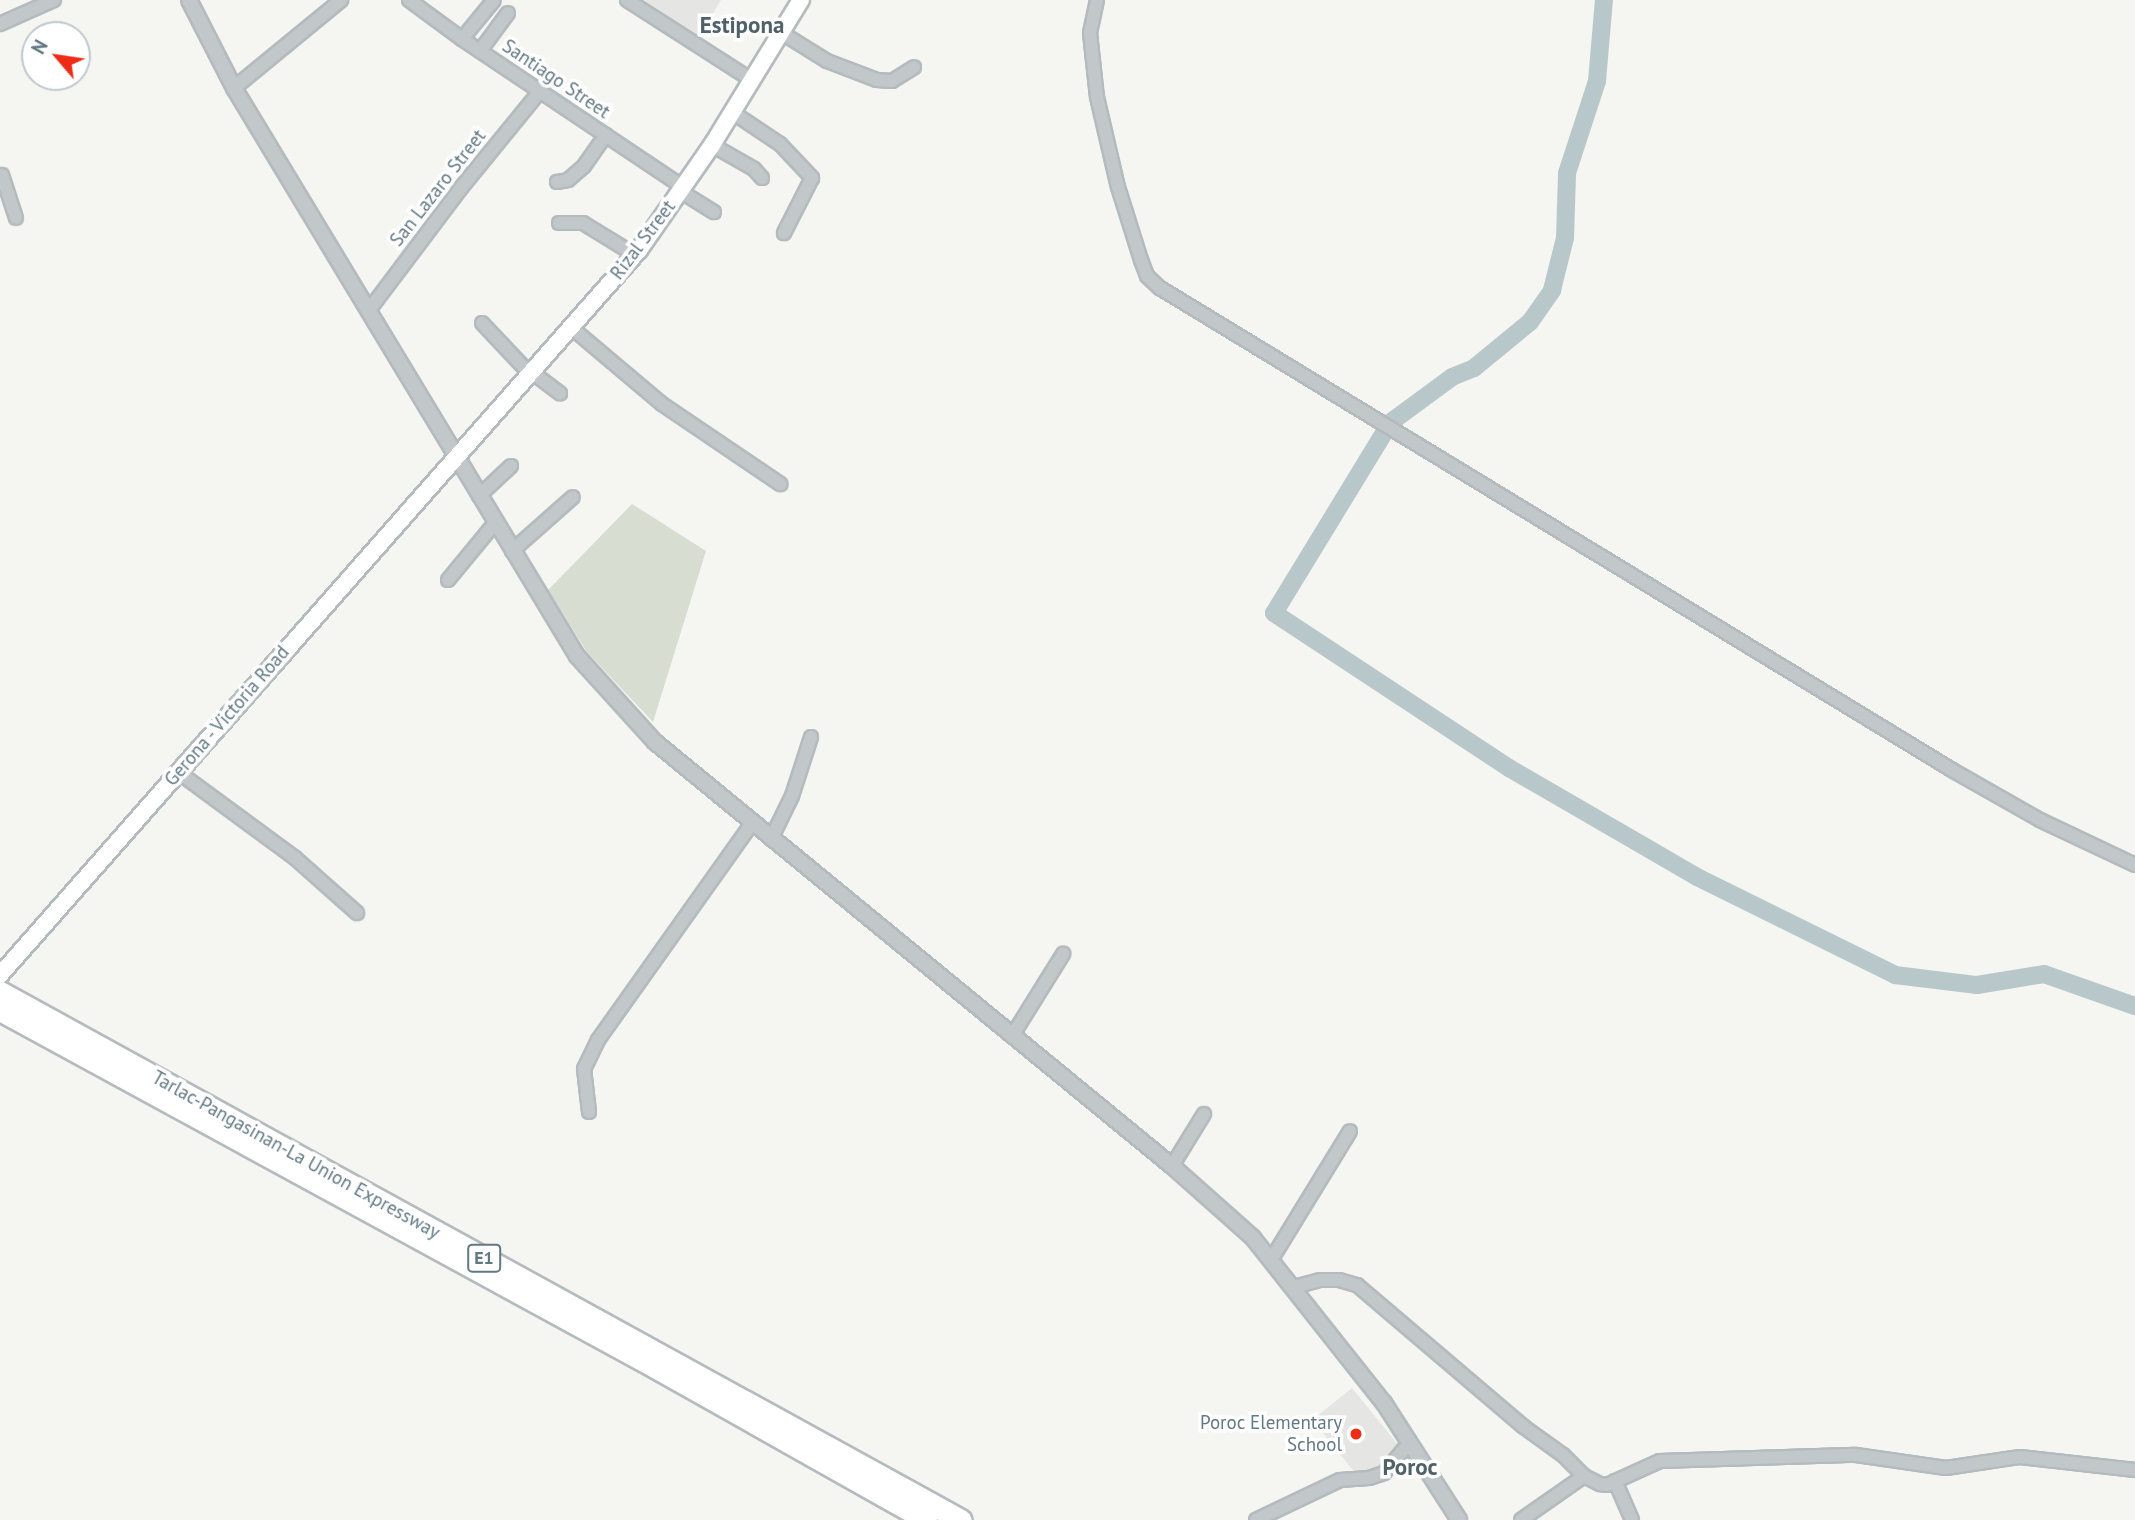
<!DOCTYPE html>
<style>
body{margin:0}
#map{position:relative;width:2135px;height:1520px;overflow:hidden;background:#f5f5f1;font-family:"PT Sans",sans-serif}
div>[style]{position:absolute}
[style*='--x']{left:calc(var(--x)*1px);top:calc(var(--y)*1px);width:calc(var(--w)*1px);rotate:calc(var(--a)*1deg)}
.built>*{inset:0;background:#e5e6e4;transform-origin:0 0}
.green>*{inset:0;background:#d7ddd1}
.river>*{height:18px;margin:-9px;padding:0 9px;transform-origin:9px;border-radius:9px;background:#b8c8ca}
.roads{filter:drop-shadow(2px 0 #b4bbbe) drop-shadow(-2px 0 #b4bbbe) drop-shadow(0 2px #b4bbbe) drop-shadow(0 -2px #b4bbbe)}
.minor>*{height:12px;margin:-6px;padding:0 6px;transform-origin:6px;border-radius:6px;background:#c2c7c9}
.tertiary>*{height:14px;margin:-7px;padding:0 7px;transform-origin:7px;border-radius:7px;background:#c2c7c9}
.secondary>*{height:16px;margin:-8px;padding:0 8px;transform-origin:8px;border-radius:8px;background:#fff}
.motorway>*{height:21px;margin:-10.5px;padding:0 10.5px;transform-origin:10.5px;border-radius:10.5px;background:#fff}
.dots>*{width:19px;height:19px;translate:-50% -50%;box-sizing:border-box;border:4px solid #fff;border-radius:50%}
span{translate:-50% -50%;white-space:nowrap;text-align:center;line-height:1.15;-webkit-text-stroke:7px #fff;paint-order:stroke}
.shield-label span{padding:2px 5px;background:#fff;border:2px solid;border-radius:5px;-webkit-text-stroke-width:0}
.shield-label{font-size:18px;color:#627984;font-weight:700}
.street-label{font-size:19px;color:#627984}
.poi-label{font-size:19px;color:#627984}
.right{translate:-100% -50%;text-align:right}
.quarter-label{font-size:23px;color:#506169;font-weight:700}
.north{position:absolute;left:21px;top:21px;width:70px;height:70px;box-sizing:border-box;background:#fff;border:2px solid #c0c9ce;border-radius:50%;rotate:299deg;font-size:19px;font-weight:700;line-height:28px;text-align:center;color:#627984}
.north::after{content:'';display:block;margin:auto;width:24px;height:32px;background:#ef2c16;clip-path:polygon(50% 0,100% 100%,50% 72%,0 100%)}
</style>
<div id="map">
<div class="built">
<div style="clip-path:polygon(644px 0,721px 0,699px 37px)"></div>
<div style="left:1352px;top:1388px;width:78px;height:51px;rotate:51deg"></div>
</div>
<div class="green">
<div style="clip-path:polygon(632px 504px,706px 551px,653px 722px,587px 652px,548px 590px)"></div>
</div>
<div class="river">
<div style="--x:1391;--y:422;--w:76;--a:-36.4"></div>
<div style="--x:1452;--y:377;--w:24;--a:-22"></div>
<div style="--x:1474;--y:368;--w:72;--a:-39.4"></div>
<div style="--x:1530;--y:322;--w:39;--a:-55"></div>
<div style="--x:1552;--y:290;--w:54;--a:-76"></div>
<div style="--x:1565;--y:238;--w:65;--a:-88.2"></div>
<div style="--x:1567;--y:173;--w:97;--a:-71.9"></div>
<div style="--x:1597;--y:81;--w:81;--a:-85.1"></div>
<div style="--x:1384;--y:433;--w:211;--a:121.4"></div>
<div style="--x:1274;--y:613;--w:282;--a:33.4"></div>
<div style="--x:1509;--y:768;--w:217;--a:30.1"></div>
<div style="--x:1697;--y:877;--w:221;--a:26.3"></div>
<div style="--x:1895;--y:975;--w:83;--a:7"></div>
<div style="--x:1977;--y:985;--w:68;--a:-9.3"></div>
<div style="--x:2044;--y:974;--w:96;--a:19.4"></div>
</div>
<div class="roads">
<div class="minor">
<div style="--x:409;--y:0;--w:66;--a:36.3"></div>
<div style="--x:462;--y:39;--w:266;--a:33.8"></div>
<div style="--x:627;--y:0;--w:150;--a:32.7"></div>
<div style="--x:1097;--y:0;--w:34;--a:102"></div>
<div style="--x:1090;--y:33;--w:64;--a:83.8"></div>
<div style="--x:1097;--y:97;--w:92;--a:76.9"></div>
<div style="--x:1118;--y:187;--w:77;--a:72.5"></div>
<div style="--x:1141;--y:260;--w:17;--a:69"></div>
<div style="--x:1147;--y:276;--w:18;--a:43"></div>
<div style="--x:1160;--y:288;--w:927;--a:31.32"></div>
<div style="--x:1952;--y:770;--w:101;--a:29.6"></div>
<div style="--x:2040;--y:820;--w:105;--a:25.3"></div>
<div style="--x:0;--y:24;--w:59;--a:-24"></div>
<div style="--x:782;--y:33;--w:53;--a:31.9"></div>
<div style="--x:827;--y:61;--w:53;--a:20.8"></div>
<div style="--x:877;--y:80;--w:15;--a:4"></div>
<div style="--x:892;--y:81;--w:26;--a:-32"></div>
<div style="--x:462;--y:39;--w:50;--a:-50.6"></div>
<div style="--x:480;--y:51;--w:47;--a:-53.6"></div>
<div style="--x:234;--y:88;--w:139;--a:-39.4"></div>
<div style="--x:732;--y:112;--w:58;--a:33.7"></div>
<div style="--x:780;--y:144;--w:47;--a:46.7"></div>
<div style="--x:812;--y:178;--w:62;--a:117"></div>
<div style="--x:712;--y:145;--w:48;--a:29.7"></div>
<div style="--x:754;--y:169;--w:12;--a:48"></div>
<div style="--x:2;--y:175;--w:45;--a:72"></div>
<div style="--x:557;--y:182;--w:11;--a:-10"></div>
<div style="--x:568;--y:180;--w:21;--a:-41"></div>
<div style="--x:584;--y:166;--w:38;--a:-55"></div>
<div style="--x:680;--y:191;--w:40;--a:32"></div>
<div style="--x:559;--y:223;--w:24;--a:0"></div>
<div style="--x:583;--y:223;--w:61;--a:31.6"></div>
<div style="--x:369;--y:310;--w:153;--a:-53"></div>
<div style="--x:461;--y:188;--w:125;--a:-50.8"></div>
<div style="--x:482;--y:323;--w:71;--a:46.7"></div>
<div style="--x:573;--y:329;--w:116;--a:40.1"></div>
<div style="--x:662;--y:404;--w:143;--a:34.1"></div>
<div style="--x:533;--y:373;--w:34;--a:37"></div>
<div style="--x:479;--y:496;--w:44;--a:-43.2"></div>
<div style="--x:512;--y:551;--w:81;--a:-41.5"></div>
<div style="--x:448;--y:580;--w:74;--a:-50.5"></div>
<div style="--x:178;--y:772;--w:145;--a:36.3"></div>
<div style="--x:295;--y:858;--w:83;--a:41.6"></div>
<div style="--x:771;--y:839;--w:48;--a:-64"></div>
<div style="--x:792;--y:796;--w:62;--a:-72.1"></div>
<div style="--x:1012;--y:1036;--w:97;--a:-58.1"></div>
<div style="--x:589;--y:1112;--w:43;--a:-96.6"></div>
<div style="--x:584;--y:1069;--w:32;--a:-64"></div>
<div style="--x:598;--y:1040;--w:266;--a:-54.6"></div>
<div style="--x:1172;--y:1166;--w:61;--a:-58.4"></div>
<div style="--x:1271;--y:1260;--w:151;--a:-58.5"></div>
<div style="--x:1294;--y:1287;--w:27;--a:-15"></div>
<div style="--x:1320;--y:1280;--w:19;--a:0"></div>
<div style="--x:1339;--y:1280;--w:19;--a:16"></div>
<div style="--x:1357;--y:1285;--w:219;--a:40.4"></div>
<div style="--x:1524;--y:1427;--w:48;--a:35.7"></div>
<div style="--x:1563;--y:1455;--w:30;--a:45"></div>
<div style="--x:1584;--y:1476;--w:18;--a:27"></div>
<div style="--x:1600;--y:1484;--w:7;--a:8"></div>
<div style="--x:1607;--y:1485;--w:58;--a:-24.4"></div>
<div style="--x:1660;--y:1461;--w:196;--a:-1.8"></div>
<div style="--x:1856;--y:1455;--w:91;--a:8.2"></div>
<div style="--x:1946;--y:1468;--w:75;--a:-8.5"></div>
<div style="--x:2020;--y:1457;--w:116;--a:6.4"></div>
<div style="--x:1615;--y:1481;--w:43;--a:66.4"></div>
<div style="--x:1256;--y:1520;--w:93;--a:-25.5"></div>
<div style="--x:1340;--y:1480;--w:29;--a:-4"></div>
<div style="--x:1369;--y:1478;--w:16;--a:-18"></div>
<div style="--x:1384;--y:1473;--w:40;--a:-50"></div>
<div style="--x:1521;--y:1520;--w:77;--a:-34.9"></div>
</div>
<div class="tertiary">
<div style="--x:189;--y:0;--w:99;--a:62.9"></div>
<div style="--x:234;--y:88;--w:664;--a:58.87"></div>
<div style="--x:577;--y:656;--w:116;--a:47.8"></div>
<div style="--x:655;--y:742;--w:669;--a:39.36"></div>
<div style="--x:1172;--y:1166;--w:108;--a:41.6"></div>
<div style="--x:1253;--y:1238;--w:211;--a:51.6"></div>
<div style="--x:1384;--y:1403;--w:139;--a:57.3"></div>
</div>
<div class="secondary">
<div style="--x:0;--y:975;--w:966;--a:-48.61"></div>
<div style="--x:639;--y:250;--w:128;--a:-55.2"></div>
<div style="--x:712;--y:145;--w:170;--a:-58.5"></div>
</div>
<div class="motorway">
<div style="--x:0;--y:992;--w:1096;--a:28.79"></div>
<div style="--x:0;--y:1010;--w:746;--a:28.59"></div>
<div style="--x:655;--y:1367;--w:311;--a:29.4"></div>
</div>
</div>
<div class="dots">
<div style="left:1356px;top:1434px;background:#ef2c16"></div>
</div>
<div class="shield-label">
<span style="left:484px;top:1258px">E1</span>
</div>
<div class="street-label">
<span style="left:556px;top:79px;rotate:34deg">Santiago Street</span>
<span style="left:438px;top:188px;rotate:-52deg">San Lazaro Street</span>
<span style="left:643px;top:240px;rotate:-53deg">Rizal Street</span>
<span style="left:227px;top:716px;rotate:-49deg">Gerona - Victoria Road</span>
<span style="left:296px;top:1155px;rotate:29deg">Tarlac-Pangasinan-La Union Expressway</span>
</div>
<div class="poi-label">
<span class="right" style="left:1342px;top:1434px">Poroc Elementary<br>School</span>
</div>
<div class="quarter-label">
<span style="left:742px;top:25px">Estipona</span>
<span style="left:1410px;top:1467px">Poroc</span>
</div>
<div class="north">N</div>
</div>
